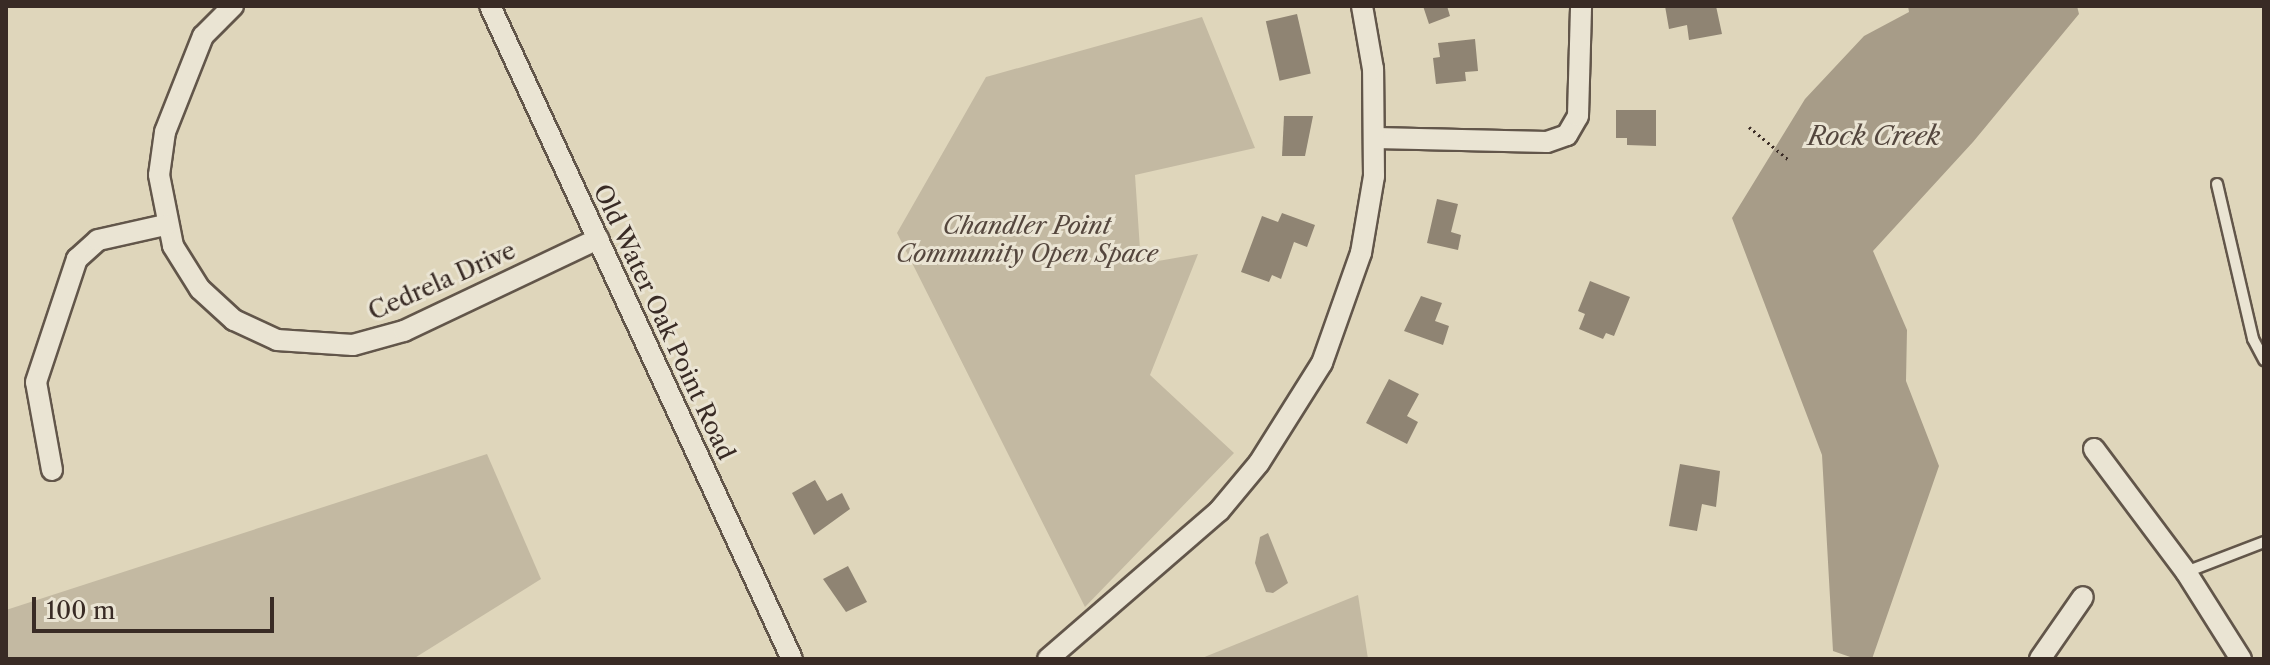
<!DOCTYPE html>
<style>
body{margin:0}
#map{position:relative;width:2270px;height:665px;overflow:hidden;background:#dfd6bb;font-family:"Libre Caslon Text",serif}
div>[style]{position:absolute}
[style*='--x']{left:calc(var(--x)*1px);top:calc(var(--y)*1px);width:calc(var(--w)*1px);rotate:calc(var(--a)*1deg)}
.green>*{inset:0;background:#c3b9a2}
.water>*{inset:0;background:#a79c88}
.building>*{inset:0;background:#8f8473;transform-origin:0 0}
.path>*{height:3px;margin-top:-1.5px;transform-origin:0;background:repeating-linear-gradient(90deg,#392b25 0 2px,transparent 0 6px)}
.roads{filter:drop-shadow(2px 0 #62564a) drop-shadow(-2px 0 #62564a) drop-shadow(0 2px #62564a) drop-shadow(0 -2px #62564a)}
.service>*{height:10px;margin:-5px;padding:0 5px;transform-origin:5px;border-radius:5px;background:#eae4d3}
.minor>*{height:20px;margin:-10px;padding:0 10px;transform-origin:10px;border-radius:10px;background:#eae4d3}
span{translate:-50% -50%;white-space:nowrap;text-align:center;line-height:1.15;-webkit-text-stroke:6px #eae4d3;paint-order:stroke}
.park-label{font-size:24px;color:#55473e;font-style:italic}
.street-label{font-size:24px;color:#392b25}
.water-label{font-size:26px;color:#54473e;font-style:italic}
.frame{position:absolute;inset:0;border:8px solid #392b25;pointer-events:none}
.scale{position:absolute;left:32px;top:597px;width:242px;height:36px;box-sizing:border-box;border:4px solid #392b25;border-top:0;padding-left:10px;font-size:24px;line-height:28px;white-space:nowrap;color:#392b25;-webkit-text-stroke:6px #eae4d3;paint-order:stroke}
</style>
<div id="map">
<div class="green">
<div style="clip-path:polygon(1202px 17px,1255px 148px,1135px 175px,1141px 264px,1198px 254px,1150px 375px,1234px 453px,1085px 607px,897px 233px,986px 77px)"></div>
<div style="clip-path:polygon(487px 454px,541px 579px,413px 659px,6px 659px,6px 610px)"></div>
<div style="clip-path:polygon(1358px 595px,1368px 659px,1200px 659px,1207px 656px)"></div>
</div>
<div class="water">
<div style="clip-path:polygon(1908px 6px,2077px 6px,2079px 14px,1973px 142px,1873px 251px,1907px 330px,1906px 381px,1939px 466px,1872px 659px,1856px 659px,1833px 651px,1822px 455px,1732px 218px,1805px 99px,1864px 36px,1909px 12px)"></div>
<div style="clip-path:polygon(1268px 533px,1288px 583px,1273px 593px,1266px 592px,1255px 563px,1260px 537px)"></div>
</div>
<div class="building">
<div style="clip-path:polygon(1423px 6px,1447px 6px,1450px 16px,1429px 24px)"></div>
<div style="clip-path:polygon(1665px 6px,1716px 6px,1722px 34px,1689px 40px,1687px 25px,1669px 29px)"></div>
<div style="left:1297px;top:14px;width:61px;height:32px;rotate:77deg"></div>
<div style="clip-path:polygon(1475px 39px,1478px 71px,1465px 72px,1466px 81px,1436px 84px,1433px 58px,1440px 57px,1438px 43px)"></div>
<div style="clip-path:polygon(1616px 110px,1656px 110px,1656px 146px,1627px 145px,1627px 138px,1616px 138px)"></div>
<div style="clip-path:polygon(1284px 116px,1313px 116px,1305px 156px,1282px 156px)"></div>
<div style="clip-path:polygon(1437px 199px,1458px 204px,1451px 232px,1461px 235px,1458px 250px,1427px 243px)"></div>
<div style="clip-path:polygon(1282px 213px,1315px 225px,1307px 247px,1294px 242px,1281px 279px,1272px 275px,1269px 282px,1241px 272px,1262px 216px,1278px 222px)"></div>
<div style="clip-path:polygon(1590px 281px,1630px 297px,1614px 336px,1606px 333px,1603px 339px,1579px 329px,1585px 314px,1578px 311px)"></div>
<div style="clip-path:polygon(1421px 296px,1442px 303px,1435px 321px,1449px 326px,1443px 345px,1404px 331px)"></div>
<div style="clip-path:polygon(1389px 379px,1419px 394px,1407px 416px,1418px 422px,1407px 444px,1366px 423px)"></div>
<div style="clip-path:polygon(1680px 464px,1720px 471px,1716px 507px,1702px 504px,1697px 531px,1669px 526px)"></div>
<div style="clip-path:polygon(815px 480px,827px 501px,842px 493px,850px 509px,814px 535px,792px 493px)"></div>
<div style="clip-path:polygon(848px 566px,867px 602px,846px 612px,823px 579px)"></div>
</div>
<div class="path">
<div style="--x:1749;--y:127;--w:52;--a:39.5"></div>
</div>
<div class="roads">
<div class="service">
<div style="--x:2217;--y:184;--w:159;--a:76.9"></div>
<div style="--x:2253;--y:339;--w:24;--a:62"></div>
<div style="--x:2186;--y:572;--w:84;--a:-21"></div>
</div>
<div class="minor">
<div style="--x:233;--y:6;--w:42;--a:135"></div>
<div style="--x:203;--y:36;--w:103;--a:111.6"></div>
<div style="--x:165;--y:132;--w:43;--a:97.9"></div>
<div style="--x:159;--y:175;--w:72;--a:78.8"></div>
<div style="--x:173;--y:246;--w:51;--a:57.9"></div>
<div style="--x:200;--y:289;--w:46;--a:42.4"></div>
<div style="--x:234;--y:320;--w:47;--a:24.9"></div>
<div style="--x:277;--y:340;--w:76;--a:3.8"></div>
<div style="--x:353;--y:345;--w:53;--a:-15.4"></div>
<div style="--x:404;--y:331;--w:215;--a:-25.4"></div>
<div style="--x:490;--y:6;--w:719;--a:65.18"></div>
<div style="--x:1376;--y:138;--w:171;--a:1.3"></div>
<div style="--x:1547;--y:142;--w:21;--a:-19"></div>
<div style="--x:1567;--y:135;--w:22;--a:-60"></div>
<div style="--x:1578;--y:116;--w:110;--a:-88.4"></div>
<div style="--x:2094;--y:449;--w:154;--a:53.2"></div>
<div style="--x:2186;--y:572;--w:103;--a:57.7"></div>
<div style="--x:52;--y:470;--w:89;--a:-100.3"></div>
<div style="--x:36;--y:382;--w:130;--a:-71.6"></div>
<div style="--x:77;--y:259;--w:28;--a:-42"></div>
<div style="--x:98;--y:240;--w:69;--a:-12.6"></div>
<div style="--x:1048;--y:659;--w:226;--a:-40.9"></div>
<div style="--x:1219;--y:511;--w:62;--a:-50.2"></div>
<div style="--x:1259;--y:463;--w:118;--a:-57.8"></div>
<div style="--x:1322;--y:363;--w:117;--a:-70.5"></div>
<div style="--x:1361;--y:253;--w:78;--a:-80.4"></div>
<div style="--x:1374;--y:176;--w:107;--a:-90.5"></div>
<div style="--x:1373;--y:69;--w:64;--a:-99.9"></div>
<div style="--x:2040;--y:659;--w:75;--a:-55.3"></div>
</div>
</div>
<div class="park-label">
<span style="left:1027px;top:240px">Chandler Point<br>Community Open Space</span>
</div>
<div class="street-label">
<span style="left:442px;top:281px;rotate:-24deg">Cedrela Drive</span>
<span style="left:664px;top:322px;rotate:65deg">Old Water Oak Point Road</span>
</div>
<div class="water-label">
<span style="left:1874px;top:137px">Rock Creek</span>
</div>
<div class="frame"></div>
<div class="scale">100 m</div>
</div>
